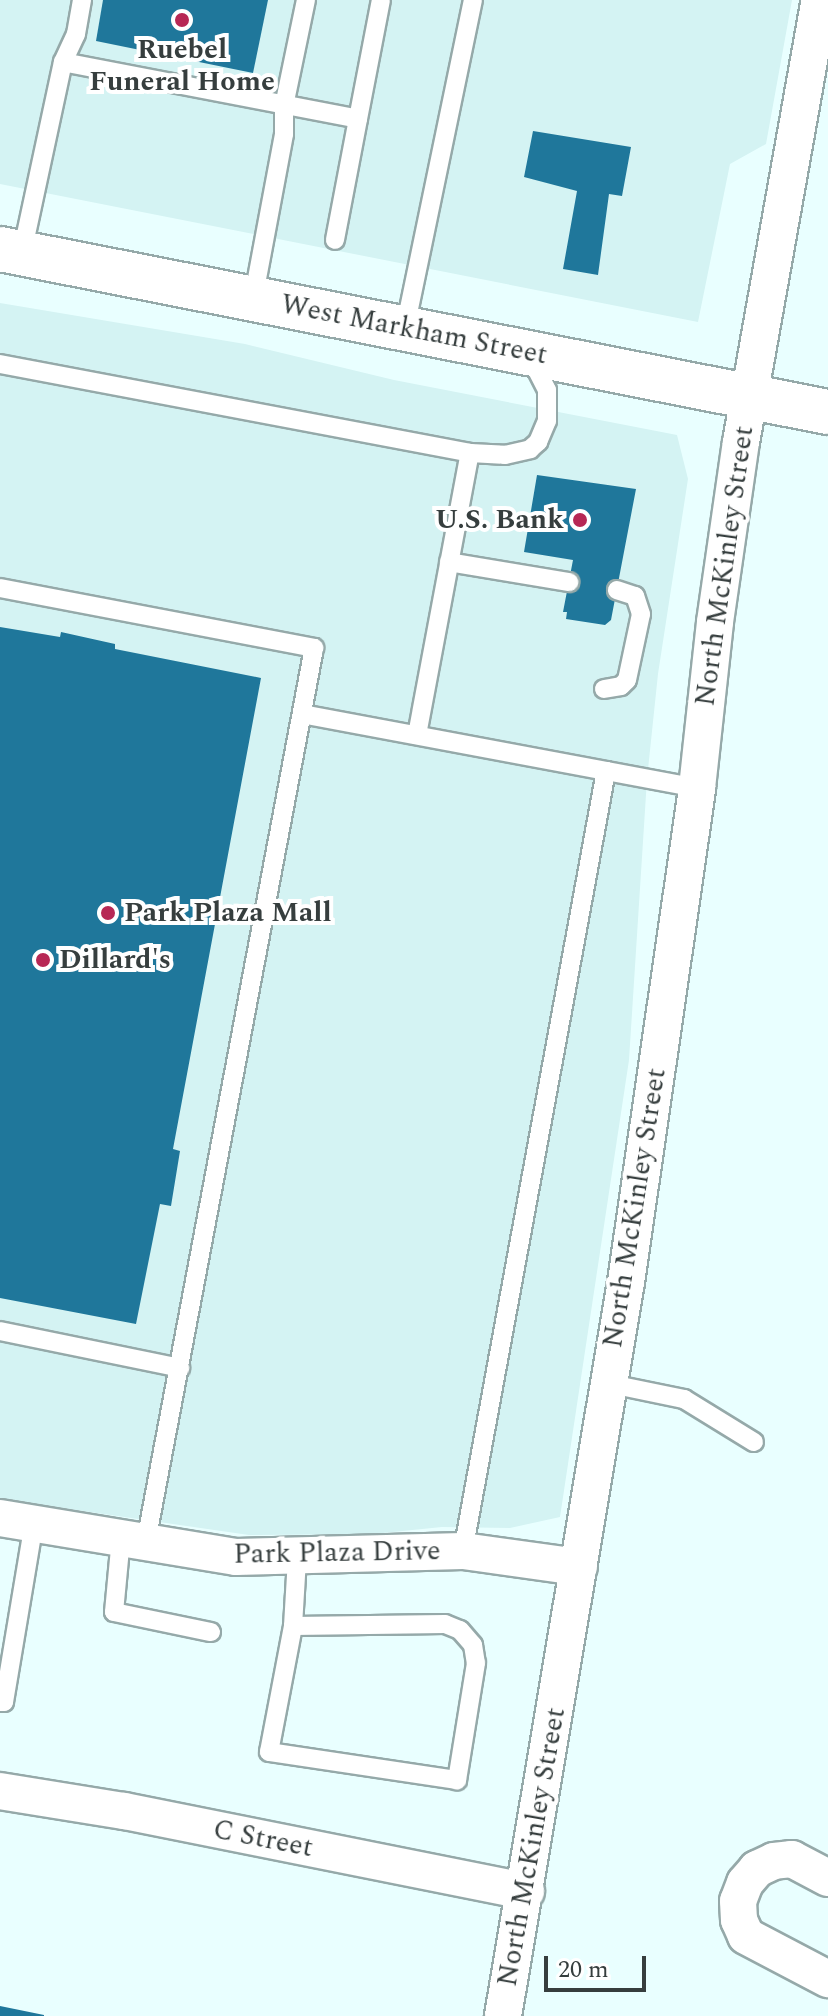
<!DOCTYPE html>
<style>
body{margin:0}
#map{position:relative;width:828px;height:2016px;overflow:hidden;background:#e9ffff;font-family:Spectral,serif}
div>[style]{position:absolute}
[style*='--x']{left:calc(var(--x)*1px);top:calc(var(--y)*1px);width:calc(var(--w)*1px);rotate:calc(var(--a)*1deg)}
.built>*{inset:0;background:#d4f3f3}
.building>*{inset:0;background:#1f779b}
.roads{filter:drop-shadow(2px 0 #95a9a9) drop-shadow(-2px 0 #95a9a9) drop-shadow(0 2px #95a9a9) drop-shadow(0 -2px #95a9a9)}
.lane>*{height:18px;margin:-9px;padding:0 9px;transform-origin:9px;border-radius:9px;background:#fff}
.street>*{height:36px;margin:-18px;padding:0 18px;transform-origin:18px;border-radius:18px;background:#fff}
.secondary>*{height:44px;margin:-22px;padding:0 22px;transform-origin:22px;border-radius:22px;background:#fff}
.dots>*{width:22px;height:22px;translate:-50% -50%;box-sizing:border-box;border:4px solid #fff;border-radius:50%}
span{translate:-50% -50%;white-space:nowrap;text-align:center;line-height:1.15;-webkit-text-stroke:8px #fff;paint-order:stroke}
.poi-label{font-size:28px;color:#363e3e;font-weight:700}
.right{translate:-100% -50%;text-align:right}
.left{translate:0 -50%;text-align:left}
.street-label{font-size:28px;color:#363e3e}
.scale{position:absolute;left:544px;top:1956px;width:102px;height:36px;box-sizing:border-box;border:4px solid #363e3e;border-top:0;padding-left:10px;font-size:24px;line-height:28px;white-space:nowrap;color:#363e3e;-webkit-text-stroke:6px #fff;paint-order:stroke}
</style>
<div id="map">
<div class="built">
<div style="clip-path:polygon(0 0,792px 0,766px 144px,730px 164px,698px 322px,0 184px)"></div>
<div style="clip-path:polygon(0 303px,245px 344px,394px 380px,677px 435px,688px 479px,658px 674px,647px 779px,629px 1060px,560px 1517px,510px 1528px,442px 1527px,373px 1534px,249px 1535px,0 1499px)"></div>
</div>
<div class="building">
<div style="clip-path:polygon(103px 0,268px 0,253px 73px,96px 41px)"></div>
<div style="clip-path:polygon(533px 131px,631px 147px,622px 196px,609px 194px,598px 275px,563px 269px,577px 191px,524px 177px)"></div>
<div style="clip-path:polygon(537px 475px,636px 489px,611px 620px,605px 625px,566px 619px,567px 612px,563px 612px,573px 560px,524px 552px)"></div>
<div style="clip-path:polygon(0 627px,60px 637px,61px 632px,115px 644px,115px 649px,261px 678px,173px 1149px,180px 1151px,171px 1206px,160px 1204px,136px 1324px,0 1298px)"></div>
<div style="clip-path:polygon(0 2006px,44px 2015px,44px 2016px,0 2016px)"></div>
</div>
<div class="roads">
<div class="lane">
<div style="--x:63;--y:62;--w:300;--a:10.9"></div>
<div style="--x:358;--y:119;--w:123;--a:100.8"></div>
<div style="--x:358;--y:119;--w:121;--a:-79.1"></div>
<div style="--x:22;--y:253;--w:195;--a:-77.9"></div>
<div style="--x:63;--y:62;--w:31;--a:-65"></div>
<div style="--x:76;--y:34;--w:35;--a:-80"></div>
<div style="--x:253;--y:300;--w:169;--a:-79.4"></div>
<div style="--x:284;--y:134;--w:28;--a:-90"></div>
<div style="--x:284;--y:106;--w:108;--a:-78.3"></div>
<div style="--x:405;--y:328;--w:335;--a:-78.3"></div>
<div style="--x:0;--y:364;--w:478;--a:10.7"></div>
<div style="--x:470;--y:453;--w:35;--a:3"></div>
<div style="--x:505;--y:455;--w:26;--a:-13"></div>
<div style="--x:530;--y:449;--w:11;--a:-41"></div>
<div style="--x:538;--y:442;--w:23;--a:-67"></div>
<div style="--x:547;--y:421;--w:31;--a:-90"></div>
<div style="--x:547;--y:390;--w:35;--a:-117"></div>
<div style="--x:449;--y:562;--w:122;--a:9.5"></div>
<div style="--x:0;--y:588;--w:320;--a:10.8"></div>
<div style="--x:314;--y:648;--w:909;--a:100.65"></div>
<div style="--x:604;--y:689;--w:17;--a:-10"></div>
<div style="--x:621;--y:686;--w:8;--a:-45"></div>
<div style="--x:627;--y:680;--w:67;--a:-78"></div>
<div style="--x:641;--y:614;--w:19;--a:-108"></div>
<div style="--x:635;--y:596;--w:19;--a:-162"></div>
<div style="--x:302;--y:714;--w:402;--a:10.6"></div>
<div style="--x:417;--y:735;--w:287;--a:-79.4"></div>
<div style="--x:0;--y:1331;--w:184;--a:11.6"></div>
<div style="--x:606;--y:1383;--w:80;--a:11.6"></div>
<div style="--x:684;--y:1399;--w:82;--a:31.6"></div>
<div style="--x:121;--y:1538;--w:74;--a:95.4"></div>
<div style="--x:114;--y:1612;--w:99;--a:11.7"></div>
<div style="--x:463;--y:1551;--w:793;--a:-79.61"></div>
<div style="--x:293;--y:1626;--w:152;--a:-0.8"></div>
<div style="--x:445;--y:1624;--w:16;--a:22"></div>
<div style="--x:460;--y:1630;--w:20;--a:49"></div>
<div style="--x:473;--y:1645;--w:18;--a:81"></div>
<div style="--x:476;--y:1663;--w:119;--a:99.2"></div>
<div style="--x:457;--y:1780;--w:190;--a:-171.5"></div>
<div style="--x:269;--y:1752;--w:128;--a:-79.2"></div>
<div style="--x:293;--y:1626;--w:68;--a:-86.6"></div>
<div style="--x:0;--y:1702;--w:4;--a:0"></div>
<div style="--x:4;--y:1702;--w:181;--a:-80.5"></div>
</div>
<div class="street">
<div style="--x:0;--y:1518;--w:239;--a:9.4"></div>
<div style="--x:236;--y:1557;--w:227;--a:-1.5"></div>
<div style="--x:463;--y:1551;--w:117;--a:7.9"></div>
<div style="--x:0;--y:1791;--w:126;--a:9.2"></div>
<div style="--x:124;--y:1811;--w:410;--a:11.3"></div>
<div style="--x:828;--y:1878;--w:41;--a:-152.2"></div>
<div style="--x:792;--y:1859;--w:18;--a:174"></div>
<div style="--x:774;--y:1861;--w:19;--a:155"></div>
<div style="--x:757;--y:1869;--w:18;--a:131"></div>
<div style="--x:745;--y:1883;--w:19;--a:111"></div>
<div style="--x:738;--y:1901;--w:19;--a:87"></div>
<div style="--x:739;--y:1920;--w:17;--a:66"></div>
<div style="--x:746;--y:1936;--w:93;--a:27.7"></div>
<div style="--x:503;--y:2016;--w:744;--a:-80.49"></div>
<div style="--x:626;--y:1282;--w:499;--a:-81.8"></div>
<div style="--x:697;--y:788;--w:167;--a:-83.8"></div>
<div style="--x:715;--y:622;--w:182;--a:-81.8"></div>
<div style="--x:741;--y:442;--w:449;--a:-79.9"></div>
</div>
<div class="secondary">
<div style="--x:0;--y:249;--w:844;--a:11.14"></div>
</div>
</div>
<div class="dots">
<div style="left:182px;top:20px;background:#b72855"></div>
<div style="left:580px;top:520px;background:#b72855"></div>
<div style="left:108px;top:913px;background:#b72855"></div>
<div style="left:43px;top:960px;background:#b72855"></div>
</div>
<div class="poi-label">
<span style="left:182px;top:66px">Ruebel<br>Funeral Home</span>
<span class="right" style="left:564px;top:520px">U.S. Bank</span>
<span class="left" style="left:124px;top:913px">Park Plaza Mall</span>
<span class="left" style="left:59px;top:960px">Dillard's</span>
</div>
<div class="street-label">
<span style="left:414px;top:330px;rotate:11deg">West Markham Street</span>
<span style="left:725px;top:566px;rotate:-82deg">North McKinley Street</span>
<span style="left:635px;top:1208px;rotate:-81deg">North McKinley Street</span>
<span style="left:337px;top:1553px;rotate:-1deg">Park Plaza Drive</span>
<span style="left:263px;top:1839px;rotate:11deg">C Street</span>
<span style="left:532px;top:1847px;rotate:-80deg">North McKinley Street</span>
</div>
<div class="scale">20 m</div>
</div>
